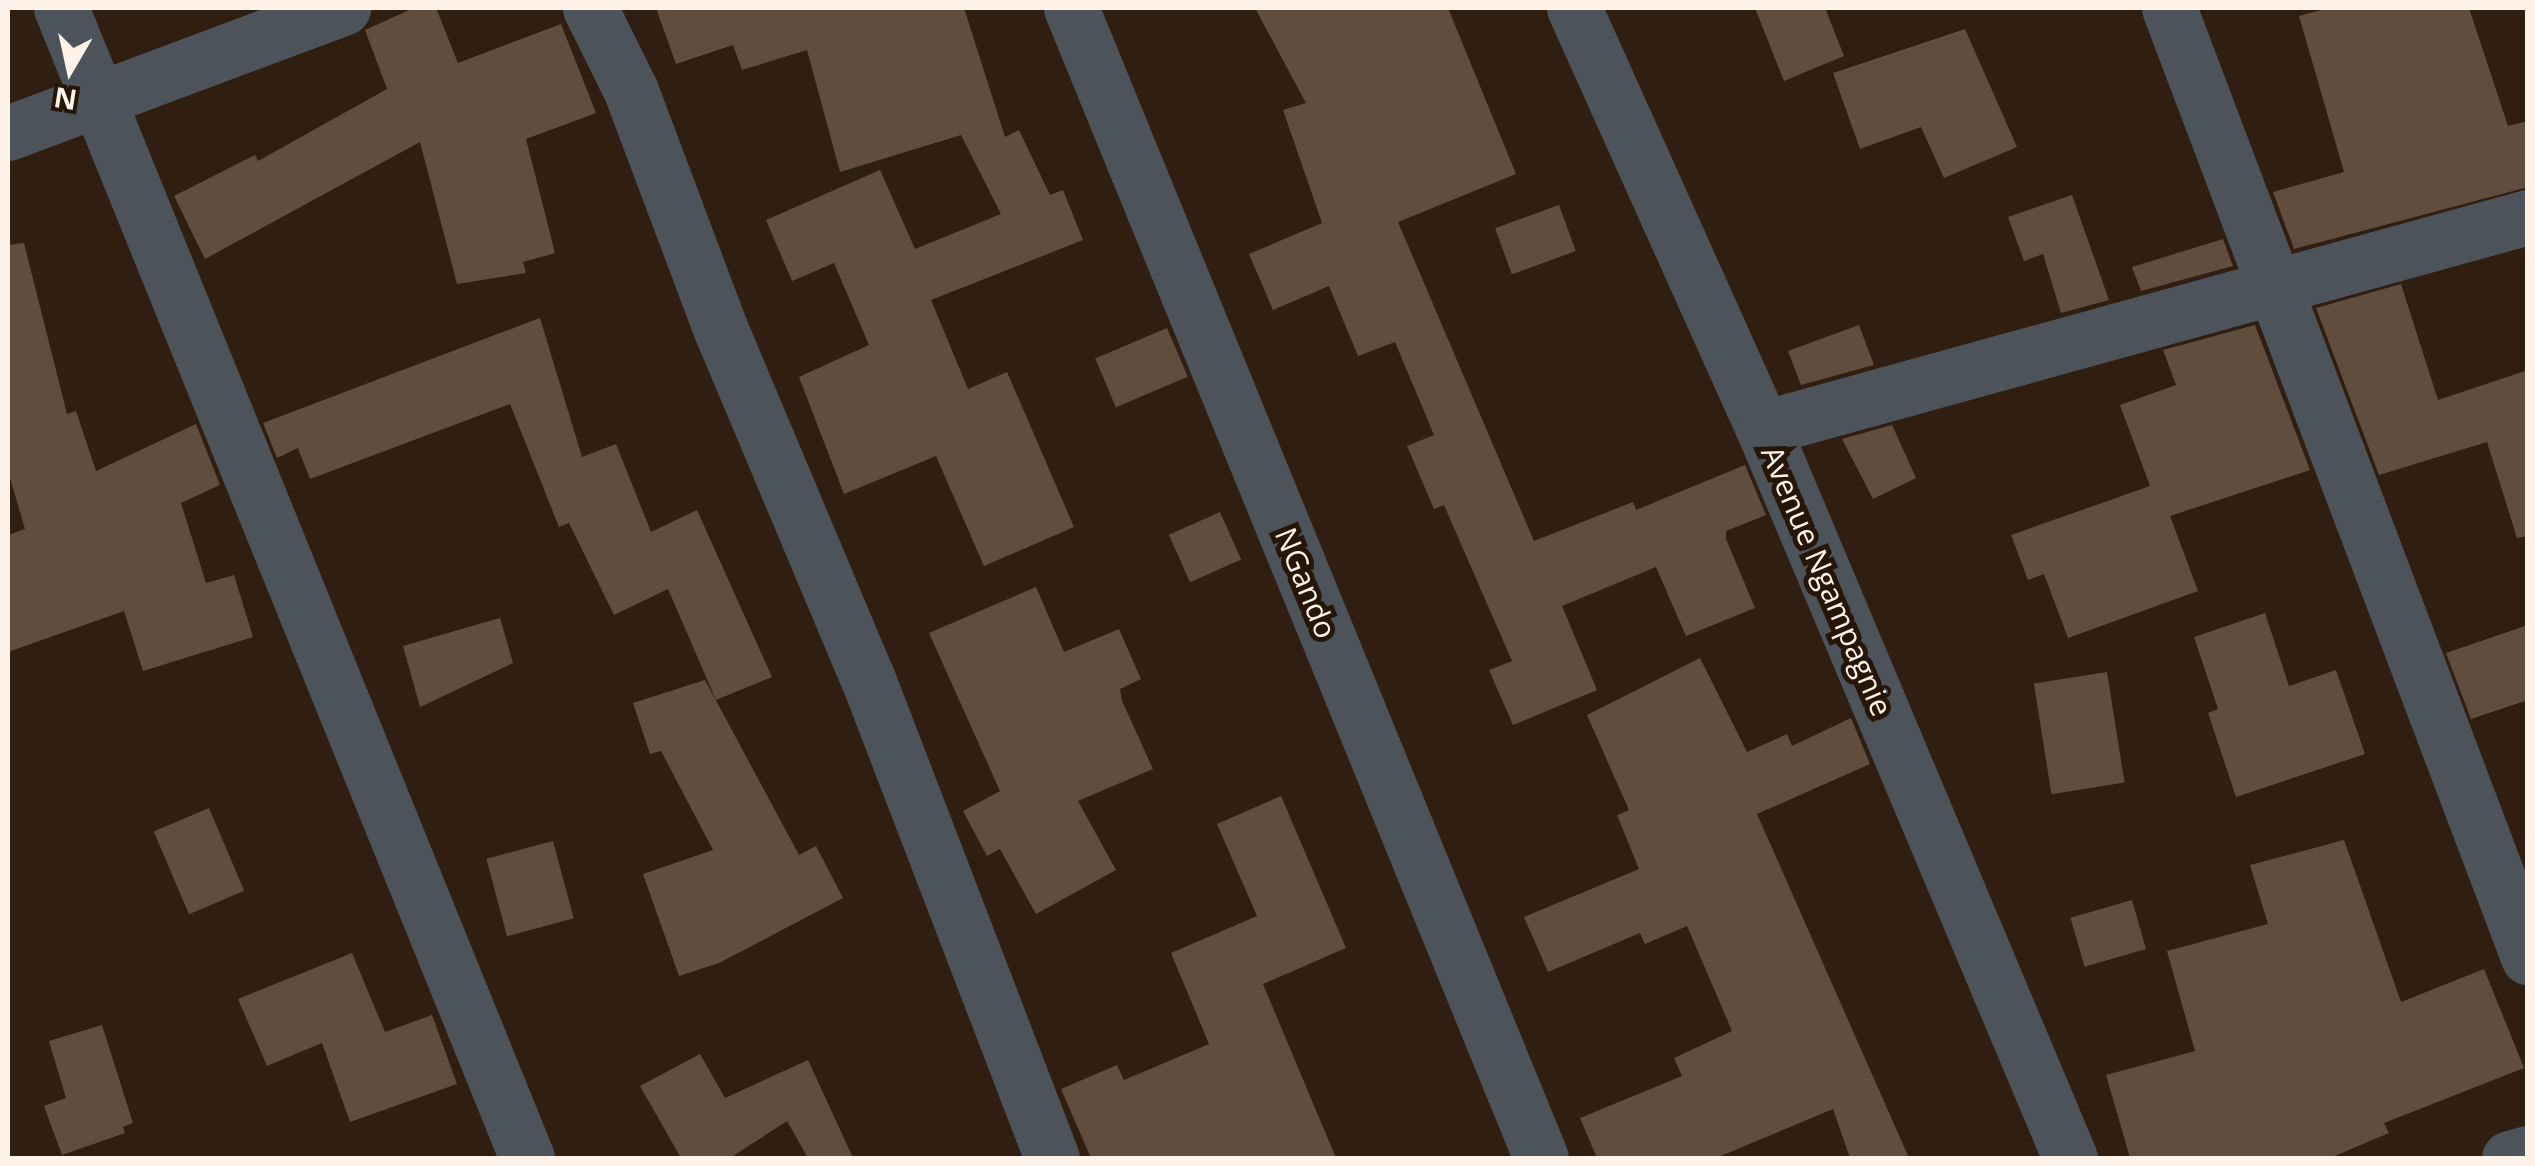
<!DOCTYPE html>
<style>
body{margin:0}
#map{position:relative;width:2535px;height:1166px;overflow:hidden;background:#301f11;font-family:"Open Sans",sans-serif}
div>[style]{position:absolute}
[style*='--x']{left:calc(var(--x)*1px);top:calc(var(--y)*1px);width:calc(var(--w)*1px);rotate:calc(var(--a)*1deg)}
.building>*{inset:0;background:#604d3e;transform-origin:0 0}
.minor>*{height:55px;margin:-27.5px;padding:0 27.5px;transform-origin:27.5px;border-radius:27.5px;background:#4c535b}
span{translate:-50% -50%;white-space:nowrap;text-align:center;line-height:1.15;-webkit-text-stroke:10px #261608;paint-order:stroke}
.street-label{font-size:30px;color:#fef2e9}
.frame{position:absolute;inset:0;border:10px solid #fef2e9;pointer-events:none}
.north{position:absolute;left:20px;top:20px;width:100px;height:100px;-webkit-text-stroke:8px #261608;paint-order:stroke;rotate:189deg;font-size:28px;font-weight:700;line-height:40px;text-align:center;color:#fef2e9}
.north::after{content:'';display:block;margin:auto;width:35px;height:45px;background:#fef2e9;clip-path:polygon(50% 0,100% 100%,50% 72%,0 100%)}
</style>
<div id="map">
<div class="building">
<div style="clip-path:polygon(414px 8px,436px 8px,458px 63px,561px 24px,596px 113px,526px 139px,555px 253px,523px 262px,526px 273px,457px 284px,420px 142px,205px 259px,174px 196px,255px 155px,258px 161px,387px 89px,365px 30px)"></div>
<div style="clip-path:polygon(656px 8px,964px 8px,1005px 137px,1019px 130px,1050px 195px,1063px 190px,1083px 240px,931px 300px,968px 389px,1007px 372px,1074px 527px,984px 566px,936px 456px,844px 494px,799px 377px,869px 345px,834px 263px,792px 281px,766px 220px,880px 170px,915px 249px,1001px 214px,961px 135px,840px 172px,807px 50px,742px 70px,733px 45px,676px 64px)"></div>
<div style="clip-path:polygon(1255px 8px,1448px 8px,1516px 174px,1398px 222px,1534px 541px,1633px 502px,1636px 510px,1745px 465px,1766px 515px,1726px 531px,1726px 539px,1755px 608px,1686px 636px,1656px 567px,1562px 606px,1597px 690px,1513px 725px,1489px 670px,1512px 661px,1444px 505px,1434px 509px,1407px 446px,1434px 435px,1395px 342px,1358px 356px,1329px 286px,1273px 310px,1249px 254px,1322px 223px,1283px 110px,1306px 103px)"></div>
<div style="clip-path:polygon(1755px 8px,1825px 8px,1844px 56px,1784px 81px)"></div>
<div style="clip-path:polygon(2329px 8px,2469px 8px,2508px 126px,2528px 121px,2528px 187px,2294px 249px,2273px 192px,2344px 172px,2299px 16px)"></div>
<div style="clip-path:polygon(1965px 29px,2017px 147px,1944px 178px,1921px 127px,1860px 149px,1833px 73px)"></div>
<div style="clip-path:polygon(2072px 195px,2109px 300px,2061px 313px,2043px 254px,2024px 261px,2008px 217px)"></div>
<div style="left:1559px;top:205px;width:49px;height:68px;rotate:70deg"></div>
<div style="clip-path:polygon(2223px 239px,2233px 266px,2141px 291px,2132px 267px)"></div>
<div style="clip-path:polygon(24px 243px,67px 414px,76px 411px,96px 471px,196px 424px,220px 485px,181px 503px,206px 583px,234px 575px,253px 637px,143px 671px,124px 611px,8px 652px,8px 535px,25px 529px,8px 471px,8px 245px)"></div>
<div style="clip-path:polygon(2401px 284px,2438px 400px,2528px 370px,2528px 536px,2517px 538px,2487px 442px,2379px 475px,2316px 308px)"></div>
<div style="clip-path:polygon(540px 318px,582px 457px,616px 444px,651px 532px,697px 510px,772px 677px,716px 700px,668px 589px,614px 615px,569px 523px,559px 527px,510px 404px,310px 479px,298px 448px,277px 458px,263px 423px)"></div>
<div style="clip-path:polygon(1859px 325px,1874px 365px,1801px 385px,1788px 351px)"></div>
<div style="clip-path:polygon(2255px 325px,2310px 470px,2170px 516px,2198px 591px,2068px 638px,2044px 574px,2028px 580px,2011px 535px,2150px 486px,2120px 405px,2176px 385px,2163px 350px)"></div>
<div style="left:1167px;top:328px;width:53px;height:78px;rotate:67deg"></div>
<div style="clip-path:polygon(1892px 425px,1916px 478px,1873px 499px,1842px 439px)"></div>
<div style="left:1220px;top:512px;width:52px;height:56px;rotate:66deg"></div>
<div style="clip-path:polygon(1036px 587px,1064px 652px,1119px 629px,1141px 679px,1120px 689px,1122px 701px,1153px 769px,1078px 801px,1116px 870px,1036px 914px,1000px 849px,987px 856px,963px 811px,1000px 791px,929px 633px)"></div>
<div style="clip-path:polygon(2265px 613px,2289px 686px,2336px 670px,2365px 754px,2236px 797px,2208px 713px,2218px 709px,2194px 637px)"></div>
<div style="clip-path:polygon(500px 618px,513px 663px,420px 707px,403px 646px)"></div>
<div style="clip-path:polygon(2528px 625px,2528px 700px,2471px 719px,2446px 653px)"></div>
<div style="clip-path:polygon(1700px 658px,1747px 752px,1787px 734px,1792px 746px,1851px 718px,1870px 764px,1757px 814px,1909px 1158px,1850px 1158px,1833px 1109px,1716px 1158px,1597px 1158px,1580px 1118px,1682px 1076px,1674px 1058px,1732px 1031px,1687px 926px,1645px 944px,1640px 933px,1548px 972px,1524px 917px,1639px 869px,1617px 815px,1629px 810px,1587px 715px)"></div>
<div style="left:2107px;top:672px;width:112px;height:74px;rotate:81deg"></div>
<div style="clip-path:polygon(705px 680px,799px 855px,816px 846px,843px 898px,719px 963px,679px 976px,643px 874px,713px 850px,661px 751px,650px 754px,633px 703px)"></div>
<div style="clip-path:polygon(1281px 796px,1346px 948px,1263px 984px,1336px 1158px,1091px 1158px,1061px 1089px,1117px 1065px,1124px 1080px,1209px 1044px,1171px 953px,1257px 916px,1217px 824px)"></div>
<div style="left:209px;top:808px;width:90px;height:60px;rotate:67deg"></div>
<div style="clip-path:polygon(2344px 840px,2401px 1002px,2484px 969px,2524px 1068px,2384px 1123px,2389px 1133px,2330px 1158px,2130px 1158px,2106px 1075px,2195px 1051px,2167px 951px,2268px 924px,2250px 865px)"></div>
<div style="left:553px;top:841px;width:80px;height:69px;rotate:75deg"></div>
<div style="left:2132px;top:900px;width:51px;height:64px;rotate:74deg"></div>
<div style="clip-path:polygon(352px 953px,385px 1032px,432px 1015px,457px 1084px,350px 1122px,322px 1043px,267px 1066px,238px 999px)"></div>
<div style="clip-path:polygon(102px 1025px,133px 1123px,123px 1127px,125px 1133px,62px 1155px,44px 1106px,66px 1098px,49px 1041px)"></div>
<div style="clip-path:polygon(700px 1054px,725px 1098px,808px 1060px,853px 1158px,808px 1158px,787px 1121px,730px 1158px,681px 1158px,640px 1086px)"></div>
</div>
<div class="minor">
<div style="--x:61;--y:8;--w:1241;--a:67.94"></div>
<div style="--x:590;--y:8;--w:93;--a:63.7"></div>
<div style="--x:631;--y:91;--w:255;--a:69.4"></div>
<div style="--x:721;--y:330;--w:379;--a:67.2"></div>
<div style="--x:868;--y:679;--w:513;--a:68.99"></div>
<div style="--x:1071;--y:8;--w:1242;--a:67.77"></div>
<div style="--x:1574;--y:8;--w:461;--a:65.8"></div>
<div style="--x:1763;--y:428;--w:792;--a:67.19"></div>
<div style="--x:2169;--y:8;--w:1015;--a:69.28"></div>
<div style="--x:8;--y:133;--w:358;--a:-20.5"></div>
<div style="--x:1763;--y:428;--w:794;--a:-15.42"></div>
<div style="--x:2509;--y:1158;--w:20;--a:-15"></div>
</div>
<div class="street-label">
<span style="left:1827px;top:581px;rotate:67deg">Avenue Ngampagnie</span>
<span style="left:1306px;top:583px;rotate:68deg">NGando</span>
</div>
<div class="frame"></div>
<div class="north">N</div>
</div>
